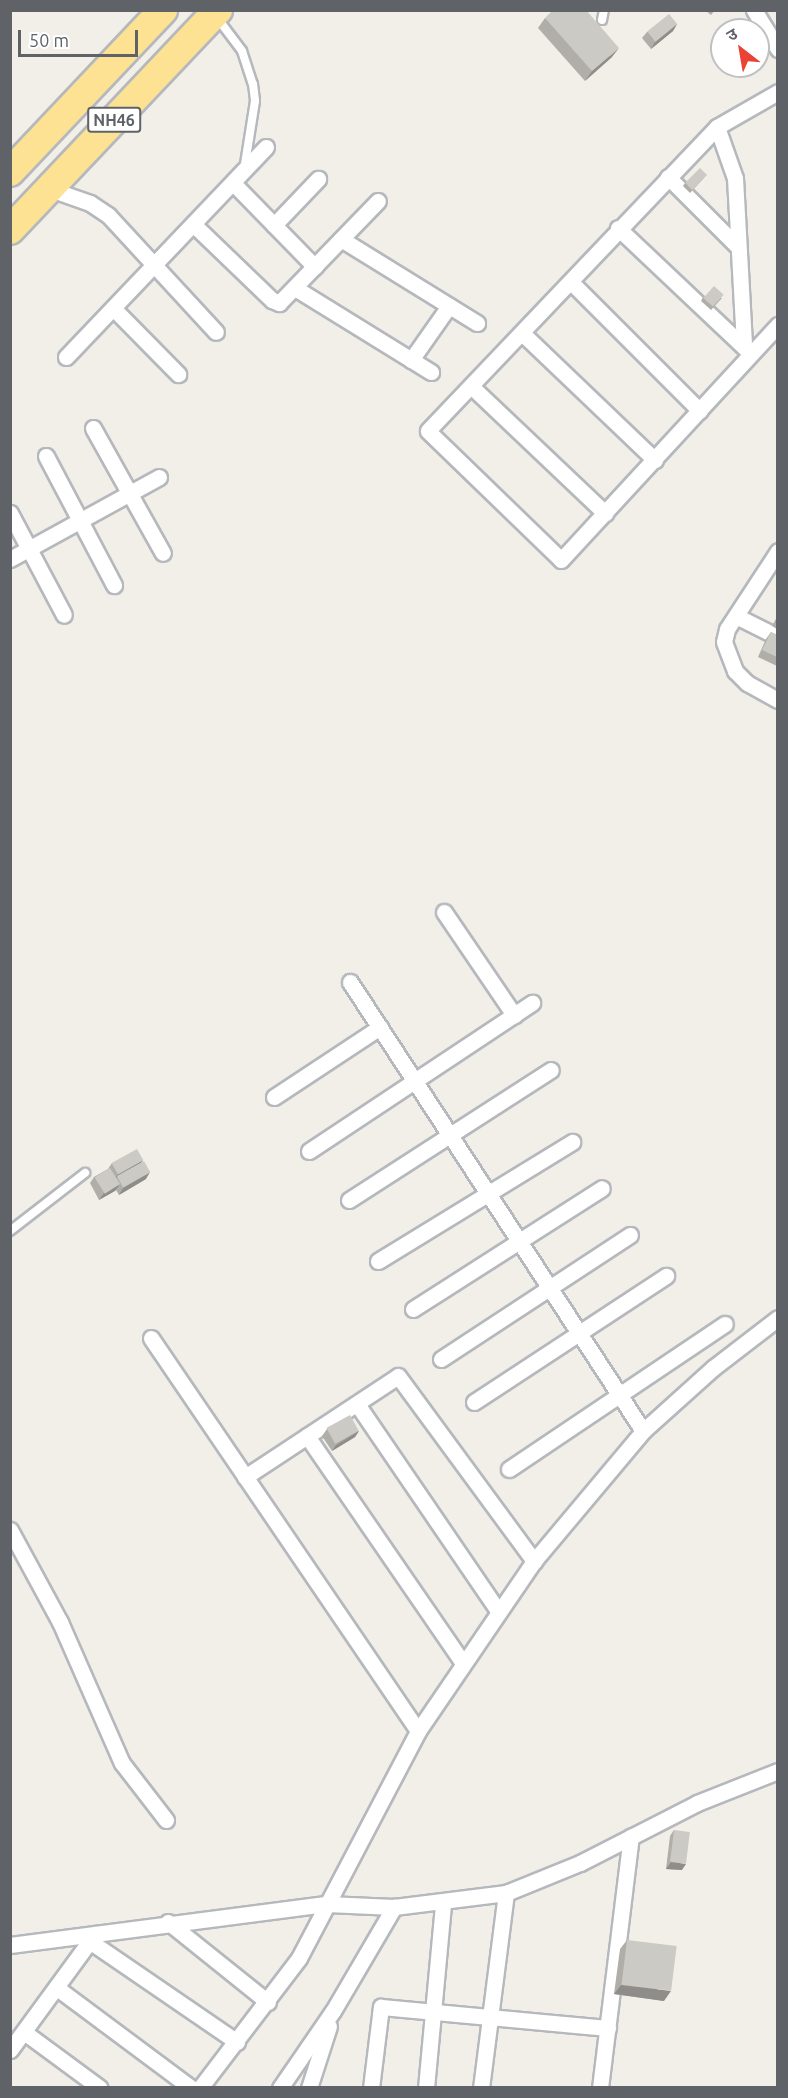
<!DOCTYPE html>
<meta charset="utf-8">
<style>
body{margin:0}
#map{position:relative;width:788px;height:2098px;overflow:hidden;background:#f1efe8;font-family:Ubuntu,"Noto Sans Devanagari",sans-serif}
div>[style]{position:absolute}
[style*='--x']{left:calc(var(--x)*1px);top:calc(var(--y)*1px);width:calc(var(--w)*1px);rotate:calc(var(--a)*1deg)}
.roads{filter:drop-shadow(2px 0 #b5b8bc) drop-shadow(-2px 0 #b5b8bc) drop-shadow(0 2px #b5b8bc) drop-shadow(0 -2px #b5b8bc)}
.lane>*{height:8px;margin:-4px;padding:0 4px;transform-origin:4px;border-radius:4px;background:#fff}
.street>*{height:15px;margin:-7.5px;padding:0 7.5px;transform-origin:7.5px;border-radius:7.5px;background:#fff}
.highway>*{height:28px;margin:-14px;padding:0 14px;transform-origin:14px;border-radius:14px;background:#fde293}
.wall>*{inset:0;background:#afaea9}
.shaded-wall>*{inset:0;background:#8f8d8a}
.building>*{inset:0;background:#cccac5;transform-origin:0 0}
span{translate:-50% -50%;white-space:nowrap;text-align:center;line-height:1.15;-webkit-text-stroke:5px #fff;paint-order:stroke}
.shield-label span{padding:2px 4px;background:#fff;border:2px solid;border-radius:4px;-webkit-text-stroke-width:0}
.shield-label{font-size:16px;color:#5f6368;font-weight:700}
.frame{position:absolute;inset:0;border:12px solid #5f6368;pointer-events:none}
.north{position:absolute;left:710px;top:18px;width:60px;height:60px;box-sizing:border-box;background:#fff;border:2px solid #bfc1c3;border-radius:50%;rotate:329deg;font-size:16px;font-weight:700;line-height:24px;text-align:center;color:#5f6368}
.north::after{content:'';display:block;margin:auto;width:21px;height:27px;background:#ea4335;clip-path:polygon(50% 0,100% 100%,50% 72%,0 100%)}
.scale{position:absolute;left:18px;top:30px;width:120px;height:27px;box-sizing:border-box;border:3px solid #5f6368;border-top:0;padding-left:8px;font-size:18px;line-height:21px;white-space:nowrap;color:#5f6368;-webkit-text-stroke:4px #fff;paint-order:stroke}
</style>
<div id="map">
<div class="roads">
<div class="lane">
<div style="--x:218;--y:19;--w:40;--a:53"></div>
<div style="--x:242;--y:51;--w:35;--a:72"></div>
<div style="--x:253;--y:84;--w:17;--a:83"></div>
<div style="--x:255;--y:101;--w:64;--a:99"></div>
<div style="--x:602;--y:20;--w:10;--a:-79"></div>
<div style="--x:10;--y:1231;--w:95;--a:-37.7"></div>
</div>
<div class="street">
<div style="--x:754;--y:10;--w:46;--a:58.4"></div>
<div style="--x:778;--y:92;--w:70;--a:150.2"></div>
<div style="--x:717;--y:127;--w:419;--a:133.6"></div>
<div style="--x:428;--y:431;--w:185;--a:44.1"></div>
<div style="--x:561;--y:560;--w:320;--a:-47.3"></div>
<div style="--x:717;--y:127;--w:54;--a:70.6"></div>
<div style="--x:735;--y:178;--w:168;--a:86.9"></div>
<div style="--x:668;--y:177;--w:98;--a:45"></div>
<div style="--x:233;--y:183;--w:117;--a:45.7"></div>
<div style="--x:50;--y:189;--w:42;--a:19.3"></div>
<div style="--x:90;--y:203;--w:22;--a:34"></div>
<div style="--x:108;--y:215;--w:159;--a:47.3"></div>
<div style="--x:193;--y:224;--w:110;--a:43.9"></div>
<div style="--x:272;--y:300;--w:8;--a:23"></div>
<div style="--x:279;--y:303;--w:142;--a:-45.9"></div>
<div style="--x:274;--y:225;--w:64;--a:-46.3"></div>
<div style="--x:618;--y:228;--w:178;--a:43.4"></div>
<div style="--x:341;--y:239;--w:160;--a:31.7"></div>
<div style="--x:571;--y:282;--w:182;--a:45"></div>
<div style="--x:295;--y:288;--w:160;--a:31.7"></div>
<div style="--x:113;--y:308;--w:93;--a:45.4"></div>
<div style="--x:522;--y:333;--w:184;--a:43.7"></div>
<div style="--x:66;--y:357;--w:290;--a:-46.4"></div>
<div style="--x:411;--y:360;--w:66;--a:-54.9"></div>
<div style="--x:471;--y:386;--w:185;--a:43.5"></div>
<div style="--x:93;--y:428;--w:143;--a:60.8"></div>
<div style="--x:46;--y:456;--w:146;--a:62.2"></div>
<div style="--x:10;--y:513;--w:115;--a:62.1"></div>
<div style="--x:778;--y:551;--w:93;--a:123.2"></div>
<div style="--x:727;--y:629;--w:13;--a:103"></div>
<div style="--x:724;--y:642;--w:31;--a:69"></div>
<div style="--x:735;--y:671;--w:17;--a:45"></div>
<div style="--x:747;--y:683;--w:35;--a:29"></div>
<div style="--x:10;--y:559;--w:170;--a:-28.8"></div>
<div style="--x:736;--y:616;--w:47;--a:26.6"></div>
<div style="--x:444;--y:912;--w:125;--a:55.8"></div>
<div style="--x:350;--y:982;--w:536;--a:56.87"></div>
<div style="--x:274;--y:1097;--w:127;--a:-33.4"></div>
<div style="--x:309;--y:1151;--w:268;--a:-33.6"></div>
<div style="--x:349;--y:1200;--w:240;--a:-32.8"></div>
<div style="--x:378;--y:1261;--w:228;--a:-31.5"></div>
<div style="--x:413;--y:1309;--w:224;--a:-32.6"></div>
<div style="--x:151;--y:1338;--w:475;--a:55.8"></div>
<div style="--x:441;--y:1359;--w:226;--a:-33.3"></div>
<div style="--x:474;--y:1402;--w:230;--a:-33.3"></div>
<div style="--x:357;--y:1404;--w:250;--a:55.7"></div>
<div style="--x:307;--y:1436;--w:275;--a:55.5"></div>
<div style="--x:509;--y:1469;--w:260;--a:-33.9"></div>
<div style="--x:245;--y:1477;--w:183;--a:-33.4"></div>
<div style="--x:398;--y:1376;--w:230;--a:53.7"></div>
<div style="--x:10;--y:1530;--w:105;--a:61.5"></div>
<div style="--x:60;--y:1622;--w:154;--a:66.3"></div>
<div style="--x:122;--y:1763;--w:72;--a:52.3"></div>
<div style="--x:168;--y:1922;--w:128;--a:38.7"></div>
<div style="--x:91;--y:1942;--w:177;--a:34.4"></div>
<div style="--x:10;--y:1945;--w:320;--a:-7.4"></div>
<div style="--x:327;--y:1904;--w:67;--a:2.6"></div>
<div style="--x:394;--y:1907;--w:113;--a:-7.1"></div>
<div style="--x:506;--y:1893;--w:80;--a:-22.1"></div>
<div style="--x:580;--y:1863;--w:131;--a:-27.1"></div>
<div style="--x:697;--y:1803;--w:87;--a:-21.6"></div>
<div style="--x:57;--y:1988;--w:167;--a:36.7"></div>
<div style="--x:24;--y:2032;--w:94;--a:36.4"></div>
<div style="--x:10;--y:2050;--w:144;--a:-53.8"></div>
<div style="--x:200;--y:2088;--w:163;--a:-52.7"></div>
<div style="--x:299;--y:1958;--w:256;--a:-62.3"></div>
<div style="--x:418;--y:1731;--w:206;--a:-55.7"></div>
<div style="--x:534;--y:1561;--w:170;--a:-50"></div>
<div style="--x:643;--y:1431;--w:94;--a:-42"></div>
<div style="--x:713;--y:1368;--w:82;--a:-37.6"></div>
<div style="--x:280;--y:2088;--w:93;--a:-55.5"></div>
<div style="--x:333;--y:2011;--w:121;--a:-59.6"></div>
<div style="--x:309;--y:2088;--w:65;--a:-72.1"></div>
<div style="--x:371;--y:2088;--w:82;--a:-83"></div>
<div style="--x:381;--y:2007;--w:228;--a:5.3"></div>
<div style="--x:426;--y:2088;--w:186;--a:-84.7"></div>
<div style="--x:481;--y:2088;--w:197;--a:-82.7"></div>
<div style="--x:600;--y:2088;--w:253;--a:-83"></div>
</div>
<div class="highway">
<div style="--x:10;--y:172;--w:223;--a:-46.6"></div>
<div style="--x:10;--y:230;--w:303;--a:-46.6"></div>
</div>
</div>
<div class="wall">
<div style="clip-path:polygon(705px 10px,715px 10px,711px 15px)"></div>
<div style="clip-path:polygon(545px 18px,612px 57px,585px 81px,538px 28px)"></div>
<div style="clip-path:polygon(677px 24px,673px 31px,651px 49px,642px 38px,647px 32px)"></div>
<div style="clip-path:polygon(704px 178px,690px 193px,683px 186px,685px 183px)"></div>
<div style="clip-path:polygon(703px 297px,722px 298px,711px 310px,701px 301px)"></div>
<div style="clip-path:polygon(777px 617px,777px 629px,772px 626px)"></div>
<div style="clip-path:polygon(771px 632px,777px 635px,777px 666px,758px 657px,766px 639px)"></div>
<div style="clip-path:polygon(143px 1160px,141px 1163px,146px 1179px,119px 1195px,116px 1190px,99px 1200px,90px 1183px,94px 1177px,108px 1169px,112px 1163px)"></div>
<div style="clip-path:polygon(327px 1429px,359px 1431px,355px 1437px,332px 1451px,322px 1436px)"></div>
<div style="clip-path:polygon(674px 1830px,682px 1870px,666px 1869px,670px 1836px)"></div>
<div style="clip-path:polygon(627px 1940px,664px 2001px,614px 1994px,620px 1949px)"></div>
</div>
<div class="shaded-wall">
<div style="clip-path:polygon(677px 24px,673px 31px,651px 49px,655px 42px)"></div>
<div style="clip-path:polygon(619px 48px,612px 57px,585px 81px,592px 71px)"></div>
<div style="clip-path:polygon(143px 1160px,139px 1166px,117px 1177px,114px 1180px,118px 1174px)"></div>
<div style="clip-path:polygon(150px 1172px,146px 1179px,119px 1195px,123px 1188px)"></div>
<div style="clip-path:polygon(120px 1184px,115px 1191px,99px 1200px,104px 1193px)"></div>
<div style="clip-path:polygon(359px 1431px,355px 1437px,332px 1451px,336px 1445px)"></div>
<div style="clip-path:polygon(671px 1862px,686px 1864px,682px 1870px,666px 1869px)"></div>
<div style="clip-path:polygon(621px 1985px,671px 1991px,664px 2001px,614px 1994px)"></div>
</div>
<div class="building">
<div style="clip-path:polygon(553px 10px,586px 10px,619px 48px,592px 71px,545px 18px)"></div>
<div style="left:669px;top:14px;width:13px;height:28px;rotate:51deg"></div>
<div style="left:700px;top:168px;width:10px;height:21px;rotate:45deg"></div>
<div style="left:714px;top:286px;width:13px;height:16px;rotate:42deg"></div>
<div style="clip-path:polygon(771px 632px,777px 635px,777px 657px,762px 650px)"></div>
<div style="left:137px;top:1149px;width:13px;height:29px;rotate:61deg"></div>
<div style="left:144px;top:1161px;width:13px;height:31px;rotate:61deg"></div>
<div style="left:110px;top:1168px;width:19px;height:18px;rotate:58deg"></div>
<div style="left:350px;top:1415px;width:18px;height:27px;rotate:61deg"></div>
<div style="left:674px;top:1830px;width:16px;height:32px;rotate:7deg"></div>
<div style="left:627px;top:1940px;width:50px;height:45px;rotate:7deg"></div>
</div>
<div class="shield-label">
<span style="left:114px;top:120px">NH46</span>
</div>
<div class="frame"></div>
<div class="north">उ</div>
<div class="scale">50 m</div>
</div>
